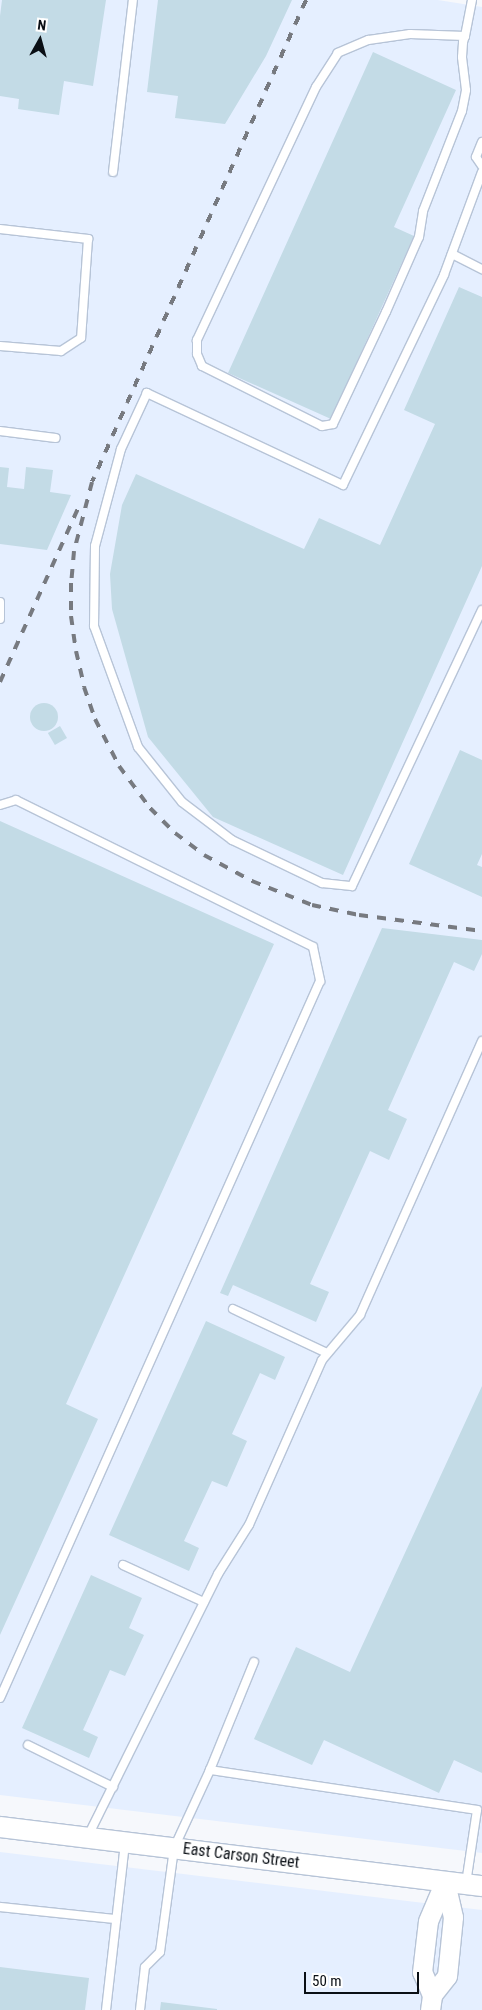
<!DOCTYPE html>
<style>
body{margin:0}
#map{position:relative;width:482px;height:2010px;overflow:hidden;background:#f6f8fc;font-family:"Roboto Condensed",sans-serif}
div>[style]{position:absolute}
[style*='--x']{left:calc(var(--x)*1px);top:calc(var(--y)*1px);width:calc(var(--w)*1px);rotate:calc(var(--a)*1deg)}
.built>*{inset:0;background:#e5efff}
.building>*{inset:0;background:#c3dbe6;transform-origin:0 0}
.round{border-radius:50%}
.roads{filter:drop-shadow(1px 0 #b7c4d7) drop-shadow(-1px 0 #b7c4d7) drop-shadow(0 1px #b7c4d7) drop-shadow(0 -1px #b7c4d7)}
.service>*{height:8px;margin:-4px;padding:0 4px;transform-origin:4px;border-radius:4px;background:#fff}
.tertiary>*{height:19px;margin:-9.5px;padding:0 9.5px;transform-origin:9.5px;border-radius:9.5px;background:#fff}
.secondary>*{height:20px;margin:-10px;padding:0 10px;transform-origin:10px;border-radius:10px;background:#fff}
.rail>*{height:4px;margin-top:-2px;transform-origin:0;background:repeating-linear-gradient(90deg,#777a80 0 9px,transparent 0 18px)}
span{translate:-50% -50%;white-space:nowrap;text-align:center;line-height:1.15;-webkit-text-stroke:4px #fff;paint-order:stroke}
.street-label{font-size:16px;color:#0a0f15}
.north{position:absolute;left:15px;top:15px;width:50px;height:50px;-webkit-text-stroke:4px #fff;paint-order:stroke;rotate:7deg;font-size:14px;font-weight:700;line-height:20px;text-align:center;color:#0a0f15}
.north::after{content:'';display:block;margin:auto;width:18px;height:22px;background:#0a0f15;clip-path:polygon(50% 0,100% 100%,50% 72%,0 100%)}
.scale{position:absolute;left:304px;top:1972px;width:115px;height:22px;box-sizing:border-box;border:2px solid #0a0f15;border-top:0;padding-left:6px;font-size:15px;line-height:18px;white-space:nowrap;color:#0a0f15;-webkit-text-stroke:4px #fff;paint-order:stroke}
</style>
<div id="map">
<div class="built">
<div style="clip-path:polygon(0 0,438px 0,482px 7px,482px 1853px,0 1795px)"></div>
<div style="clip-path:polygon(0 1852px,482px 1910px,482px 2010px,0 2010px)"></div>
</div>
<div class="building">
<div style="clip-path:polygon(2px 0,106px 0,93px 86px,64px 81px,59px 115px,18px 109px,19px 99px,0 96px,0 16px)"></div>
<div style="clip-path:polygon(158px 0,292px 0,266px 56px,225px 124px,175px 118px,178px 96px,147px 92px)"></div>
<div style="clip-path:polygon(373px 52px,456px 90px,394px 227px,414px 236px,331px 419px,228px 373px)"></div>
<div style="clip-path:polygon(459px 287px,482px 297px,482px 566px,343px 875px,213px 817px,148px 737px,112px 609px,110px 574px,122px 505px,136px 474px,304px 549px,319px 518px,380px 545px,435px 424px,404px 410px)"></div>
<div style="clip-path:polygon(0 467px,9px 468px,7px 487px,24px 489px,26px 467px,53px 470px,50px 492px,71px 495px,47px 550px,0 544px)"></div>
<div class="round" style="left:30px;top:703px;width:28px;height:28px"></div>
<div style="left:60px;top:726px;width:14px;height:14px;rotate:60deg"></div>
<div style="clip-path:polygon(460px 750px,482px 760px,482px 854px,477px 865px,482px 867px,482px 897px,409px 864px)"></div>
<div style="clip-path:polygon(0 821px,274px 944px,66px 1404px,98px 1419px,0 1635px)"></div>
<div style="clip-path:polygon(382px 928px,482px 940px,482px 954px,474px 971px,454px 962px,388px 1110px,407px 1119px,389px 1160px,370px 1151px,310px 1284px,329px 1292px,316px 1322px,233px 1285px,228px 1296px,220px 1293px)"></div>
<div style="clip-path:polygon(206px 1321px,285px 1357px,275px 1380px,260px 1373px,232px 1434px,247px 1441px,227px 1487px,212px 1481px,184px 1541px,199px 1548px,189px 1571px,109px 1535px)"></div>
<div style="clip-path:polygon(482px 1386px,482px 1773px,454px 1760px,439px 1793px,324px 1740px,312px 1765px,254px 1739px,296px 1647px,350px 1672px)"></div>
<div style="clip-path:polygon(91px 1575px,142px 1598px,129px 1628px,144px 1635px,125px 1676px,110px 1670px,83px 1730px,98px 1737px,89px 1758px,22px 1728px)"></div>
<div style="clip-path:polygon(0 1967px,89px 1978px,85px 2010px,0 2010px)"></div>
<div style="clip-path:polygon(161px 2002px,217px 2009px,217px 2010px,160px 2010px)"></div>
</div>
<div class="roads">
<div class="service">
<div style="--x:465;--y:36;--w:55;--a:-177.9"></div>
<div style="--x:410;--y:34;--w:42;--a:171.9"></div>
<div style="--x:368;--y:40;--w:33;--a:157"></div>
<div style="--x:338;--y:53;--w:40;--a:122.9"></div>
<div style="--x:316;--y:87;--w:280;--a:115.2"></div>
<div style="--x:197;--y:340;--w:14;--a:90"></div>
<div style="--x:197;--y:354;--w:13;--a:67"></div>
<div style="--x:202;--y:366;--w:134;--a:26.6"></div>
<div style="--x:322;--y:426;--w:11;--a:-10"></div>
<div style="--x:333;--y:424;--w:124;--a:-64.7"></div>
<div style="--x:386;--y:312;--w:82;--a:-66.3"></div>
<div style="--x:419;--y:237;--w:26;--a:-81"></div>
<div style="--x:423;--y:211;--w:107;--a:-68.7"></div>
<div style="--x:462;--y:111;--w:21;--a:-79"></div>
<div style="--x:466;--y:90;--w:33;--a:-97"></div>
<div style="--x:462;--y:57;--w:15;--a:-86"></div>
<div style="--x:463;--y:42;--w:6;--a:-72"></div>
<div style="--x:465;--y:36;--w:37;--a:-79"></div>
<div style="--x:482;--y:142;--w:16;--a:112"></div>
<div style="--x:476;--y:157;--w:11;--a:56"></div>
<div style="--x:113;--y:172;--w:173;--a:-83.4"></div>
<div style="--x:482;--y:172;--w:110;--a:110.3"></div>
<div style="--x:444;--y:275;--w:233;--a:115.7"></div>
<div style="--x:343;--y:485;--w:217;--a:-154.9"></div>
<div style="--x:147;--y:393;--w:62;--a:114.9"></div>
<div style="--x:121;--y:449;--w:100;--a:105"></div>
<div style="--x:95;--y:546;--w:80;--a:90.7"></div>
<div style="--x:94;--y:626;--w:129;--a:70"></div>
<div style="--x:138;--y:747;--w:70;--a:51.3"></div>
<div style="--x:182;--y:802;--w:63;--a:37.2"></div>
<div style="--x:232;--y:840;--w:100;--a:25.5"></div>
<div style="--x:322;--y:883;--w:30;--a:6"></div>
<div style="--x:352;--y:886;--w:305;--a:-64.8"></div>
<div style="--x:0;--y:229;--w:89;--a:6.5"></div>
<div style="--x:88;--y:239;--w:99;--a:94"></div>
<div style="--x:81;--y:338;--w:24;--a:147"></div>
<div style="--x:61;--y:351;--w:61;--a:-175.3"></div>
<div style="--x:452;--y:254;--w:34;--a:27"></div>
<div style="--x:0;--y:431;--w:56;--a:7.1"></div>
<div style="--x:0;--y:602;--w:17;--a:90"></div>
<div style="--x:0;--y:805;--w:17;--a:-17"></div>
<div style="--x:16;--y:800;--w:331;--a:26.3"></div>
<div style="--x:313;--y:947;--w:35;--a:78"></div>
<div style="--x:320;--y:981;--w:785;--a:114.05"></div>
<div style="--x:233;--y:1309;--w:104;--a:25.1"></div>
<div style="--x:123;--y:1565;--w:89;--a:24.6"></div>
<div style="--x:254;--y:1662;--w:117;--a:112.2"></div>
<div style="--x:210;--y:1770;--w:270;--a:8.5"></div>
<div style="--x:477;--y:1810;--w:75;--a:98.5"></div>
<div style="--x:28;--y:1745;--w:95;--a:26.3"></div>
<div style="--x:88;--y:1836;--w:292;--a:-63.6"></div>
<div style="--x:218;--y:1574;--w:58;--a:-57.7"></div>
<div style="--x:249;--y:1525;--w:180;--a:-66.1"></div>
<div style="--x:322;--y:1360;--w:59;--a:-49.8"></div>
<div style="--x:360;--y:1315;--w:300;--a:-66"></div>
<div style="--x:0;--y:1907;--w:116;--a:6"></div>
<div style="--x:106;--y:2010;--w:167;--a:-83.5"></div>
<div style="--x:140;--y:2010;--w:43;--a:-83.4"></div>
<div style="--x:145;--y:1967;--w:21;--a:-45"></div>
<div style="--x:160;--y:1952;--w:105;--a:-82.3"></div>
<div style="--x:174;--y:1848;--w:86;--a:-65.2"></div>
</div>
<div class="tertiary">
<div style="--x:432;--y:1995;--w:24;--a:-52"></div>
<div style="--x:447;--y:1976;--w:59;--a:-84.2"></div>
<div style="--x:453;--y:1917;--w:37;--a:-103"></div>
<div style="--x:430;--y:2010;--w:15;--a:-82"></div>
<div style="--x:432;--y:1995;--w:25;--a:-113"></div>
<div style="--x:422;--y:1972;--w:51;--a:-83.3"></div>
<div style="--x:428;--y:1921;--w:43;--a:-67"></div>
</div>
<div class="secondary">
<div style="--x:0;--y:1827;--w:486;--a:7"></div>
</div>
</div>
<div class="rail">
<div style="--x:306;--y:0;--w:527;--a:113.94"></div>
<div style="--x:92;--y:482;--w:71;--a:104.6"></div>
<div style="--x:74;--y:551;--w:32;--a:95"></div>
<div style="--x:71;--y:583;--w:33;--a:90"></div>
<div style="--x:71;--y:616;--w:35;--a:82"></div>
<div style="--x:76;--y:651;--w:37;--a:77"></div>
<div style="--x:84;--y:687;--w:34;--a:71"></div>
<div style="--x:95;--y:719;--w:53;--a:62.9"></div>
<div style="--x:119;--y:766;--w:52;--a:53.6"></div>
<div style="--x:150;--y:808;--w:35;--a:45"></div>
<div style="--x:175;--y:833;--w:36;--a:37"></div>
<div style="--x:204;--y:855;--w:55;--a:28.4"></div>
<div style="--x:252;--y:881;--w:65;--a:21.8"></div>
<div style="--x:312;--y:905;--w:48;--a:12"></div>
<div style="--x:359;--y:915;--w:124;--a:7.4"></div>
<div style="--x:0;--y:682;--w:195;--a:-65.8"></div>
</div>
<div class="street-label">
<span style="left:241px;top:1856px;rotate:7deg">East Carson Street</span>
</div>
<div class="north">N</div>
<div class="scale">50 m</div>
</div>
